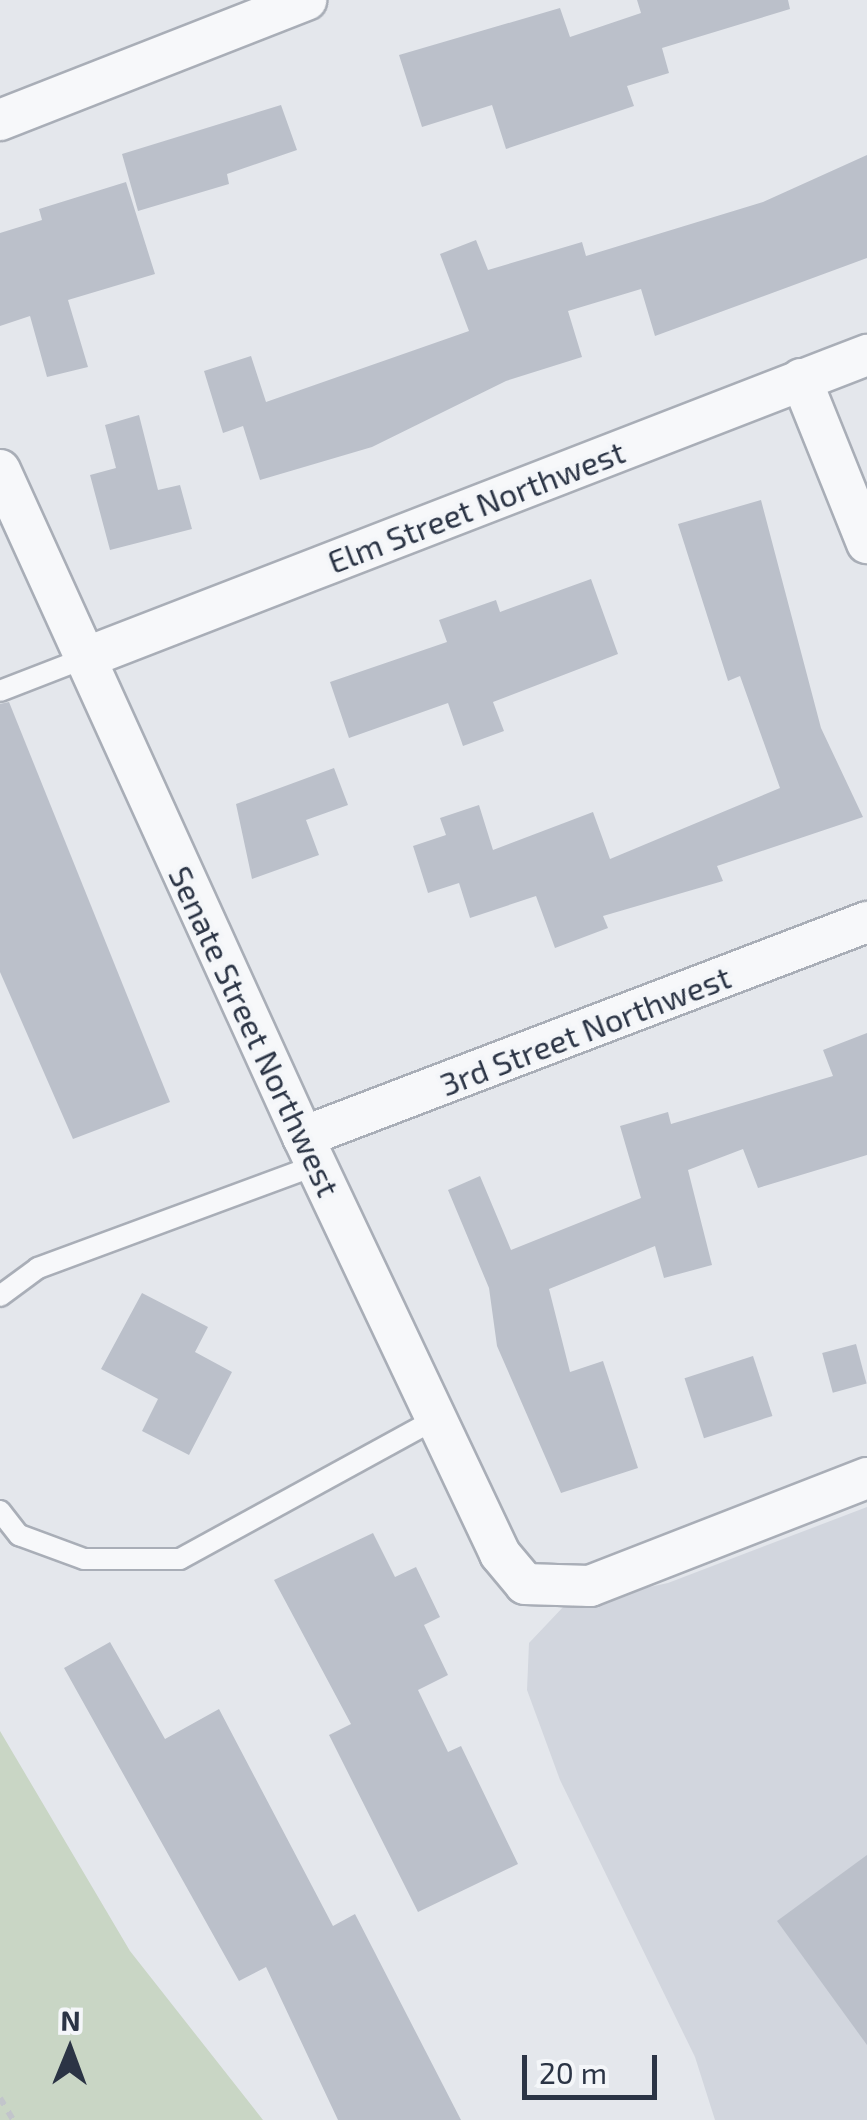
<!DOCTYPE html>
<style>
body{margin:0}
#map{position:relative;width:867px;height:2120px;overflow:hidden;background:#e4e7ec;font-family:"Exo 2",sans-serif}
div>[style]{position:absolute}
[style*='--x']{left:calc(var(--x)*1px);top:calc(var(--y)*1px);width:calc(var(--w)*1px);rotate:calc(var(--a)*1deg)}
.built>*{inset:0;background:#d2d6de}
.green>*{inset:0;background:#c9d6c5}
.building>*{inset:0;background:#bbc0ca;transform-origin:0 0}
.path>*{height:6px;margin-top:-3px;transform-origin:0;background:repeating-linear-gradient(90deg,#c2c5cb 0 8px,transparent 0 16px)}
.roads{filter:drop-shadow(2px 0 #a9aeb7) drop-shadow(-2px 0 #a9aeb7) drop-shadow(0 2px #a9aeb7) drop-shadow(0 -2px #a9aeb7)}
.lane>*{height:20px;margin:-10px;padding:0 10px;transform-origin:10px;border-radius:10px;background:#f7f8fa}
.street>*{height:40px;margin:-20px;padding:0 20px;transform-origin:20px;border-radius:20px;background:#f7f8fa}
span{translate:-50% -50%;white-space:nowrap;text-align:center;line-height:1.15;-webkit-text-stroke:8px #f4f6f9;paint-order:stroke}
.street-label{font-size:32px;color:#2b3445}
.north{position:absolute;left:20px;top:2000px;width:100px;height:100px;-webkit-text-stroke:8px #f4f6f9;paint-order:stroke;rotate:1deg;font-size:28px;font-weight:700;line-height:40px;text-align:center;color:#2b3445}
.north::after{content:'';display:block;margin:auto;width:35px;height:45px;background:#2b3445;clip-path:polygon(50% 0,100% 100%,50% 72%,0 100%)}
.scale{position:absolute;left:522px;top:2055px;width:135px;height:45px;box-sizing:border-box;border:5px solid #2b3445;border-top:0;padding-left:12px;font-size:30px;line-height:35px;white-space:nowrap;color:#2b3445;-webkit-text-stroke:8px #f4f6f9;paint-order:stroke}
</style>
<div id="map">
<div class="built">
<div style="clip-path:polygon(867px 1507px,867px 2120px,715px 2120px,695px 2057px,560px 1780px,527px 1690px,529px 1643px,565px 1605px,668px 1583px)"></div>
</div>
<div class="green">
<div style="clip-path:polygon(0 1731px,130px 1951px,263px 2120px,0 2120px)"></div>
</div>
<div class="building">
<div style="clip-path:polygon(637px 0,788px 0,790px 9px,662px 48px,669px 73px,627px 86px,634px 106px,506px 149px,492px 105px,422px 127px,399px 55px,560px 8px,570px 37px,641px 13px)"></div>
<div style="clip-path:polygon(281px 105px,297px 150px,227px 174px,229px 184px,138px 211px,122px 154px)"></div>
<div style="clip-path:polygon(867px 155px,867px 258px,655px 336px,641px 289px,568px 311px,582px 357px,506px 381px,372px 447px,260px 480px,243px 426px,223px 433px,204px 371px,251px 356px,266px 402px,469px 331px,440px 254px,476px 240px,488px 270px,582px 242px,586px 256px,763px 202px)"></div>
<div style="clip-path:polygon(126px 182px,155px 274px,68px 300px,88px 367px,47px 377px,30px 316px,0 326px,0 233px,42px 220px,39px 209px)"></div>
<div style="clip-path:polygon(139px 415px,158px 490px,180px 485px,192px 529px,110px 550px,90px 475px,116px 468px,105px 425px)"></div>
<div style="clip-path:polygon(761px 500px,821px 728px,863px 817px,717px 866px,723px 881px,603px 916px,608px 928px,555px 948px,536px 896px,470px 918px,459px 883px,428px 893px,413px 846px,446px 835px,440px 818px,479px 805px,493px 850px,593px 812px,610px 859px,780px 788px,740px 676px,728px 681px,678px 524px)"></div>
<div style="clip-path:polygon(591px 579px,618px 654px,493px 702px,504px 731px,463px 746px,448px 703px,349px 738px,330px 682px,447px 642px,439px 620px,496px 600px,500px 612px)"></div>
<div style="clip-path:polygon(9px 702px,170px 1102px,73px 1139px,0 972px,0 704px)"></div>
<div style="clip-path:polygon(334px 768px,348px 805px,306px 820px,319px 855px,252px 879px,236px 804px)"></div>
<div style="clip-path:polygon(867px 1033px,867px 1155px,758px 1188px,743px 1149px,688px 1170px,712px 1265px,664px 1278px,655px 1246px,549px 1289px,570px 1372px,603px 1361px,638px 1468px,561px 1493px,497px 1346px,489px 1288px,448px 1190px,480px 1176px,511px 1250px,641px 1198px,620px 1126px,668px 1112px,671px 1124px,833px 1076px,823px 1050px)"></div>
<div style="clip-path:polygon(142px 1293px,208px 1327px,195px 1352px,232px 1372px,189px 1455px,142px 1431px,158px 1399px,101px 1369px)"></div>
<div style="left:856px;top:1344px;width:41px;height:35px;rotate:75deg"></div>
<div style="left:753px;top:1356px;width:63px;height:72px;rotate:72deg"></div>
<div style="clip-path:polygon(373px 1533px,395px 1577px,416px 1567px,440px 1617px,424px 1625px,448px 1675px,418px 1690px,448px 1752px,461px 1746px,518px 1864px,418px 1912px,329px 1735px,351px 1724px,274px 1580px)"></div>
<div style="clip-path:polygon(110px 1642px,165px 1739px,219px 1709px,333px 1926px,355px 1914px,461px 2120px,338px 2120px,266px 1967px,239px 1981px,64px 1668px)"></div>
<div style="clip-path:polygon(867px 1855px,867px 2045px,777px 1921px)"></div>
</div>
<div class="path">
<div style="--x:0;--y:2098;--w:26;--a:59"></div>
</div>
<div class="roads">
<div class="lane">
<div style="--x:0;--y:691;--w:91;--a:-21.2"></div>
<div style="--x:0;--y:1296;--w:47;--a:-36.4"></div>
<div style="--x:38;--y:1268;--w:296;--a:-20.3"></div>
<div style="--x:0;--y:1511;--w:31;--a:52"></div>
<div style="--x:19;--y:1535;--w:69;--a:20.3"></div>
<div style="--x:84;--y:1559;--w:96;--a:0"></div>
<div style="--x:180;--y:1559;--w:292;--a:-28.7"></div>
</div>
<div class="street">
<div style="--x:0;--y:120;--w:329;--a:-21.4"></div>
<div style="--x:801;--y:379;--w:177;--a:68.1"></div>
<div style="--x:0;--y:470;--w:733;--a:65.57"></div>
<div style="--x:303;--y:1137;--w:461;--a:64.7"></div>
<div style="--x:500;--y:1554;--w:39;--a:50"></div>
<div style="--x:525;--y:1584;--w:65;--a:1.8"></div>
<div style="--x:590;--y:1586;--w:297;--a:-21.3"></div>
<div style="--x:85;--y:658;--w:839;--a:-21.18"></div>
<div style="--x:303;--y:1137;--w:604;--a:-20.87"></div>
</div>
</div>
<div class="street-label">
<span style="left:476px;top:506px;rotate:-21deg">Elm Street Northwest</span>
<span style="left:585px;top:1030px;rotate:-21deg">3rd Street Northwest</span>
<span style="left:255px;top:1031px;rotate:65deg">Senate Street Northwest</span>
</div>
<div class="north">N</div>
<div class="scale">20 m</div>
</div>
